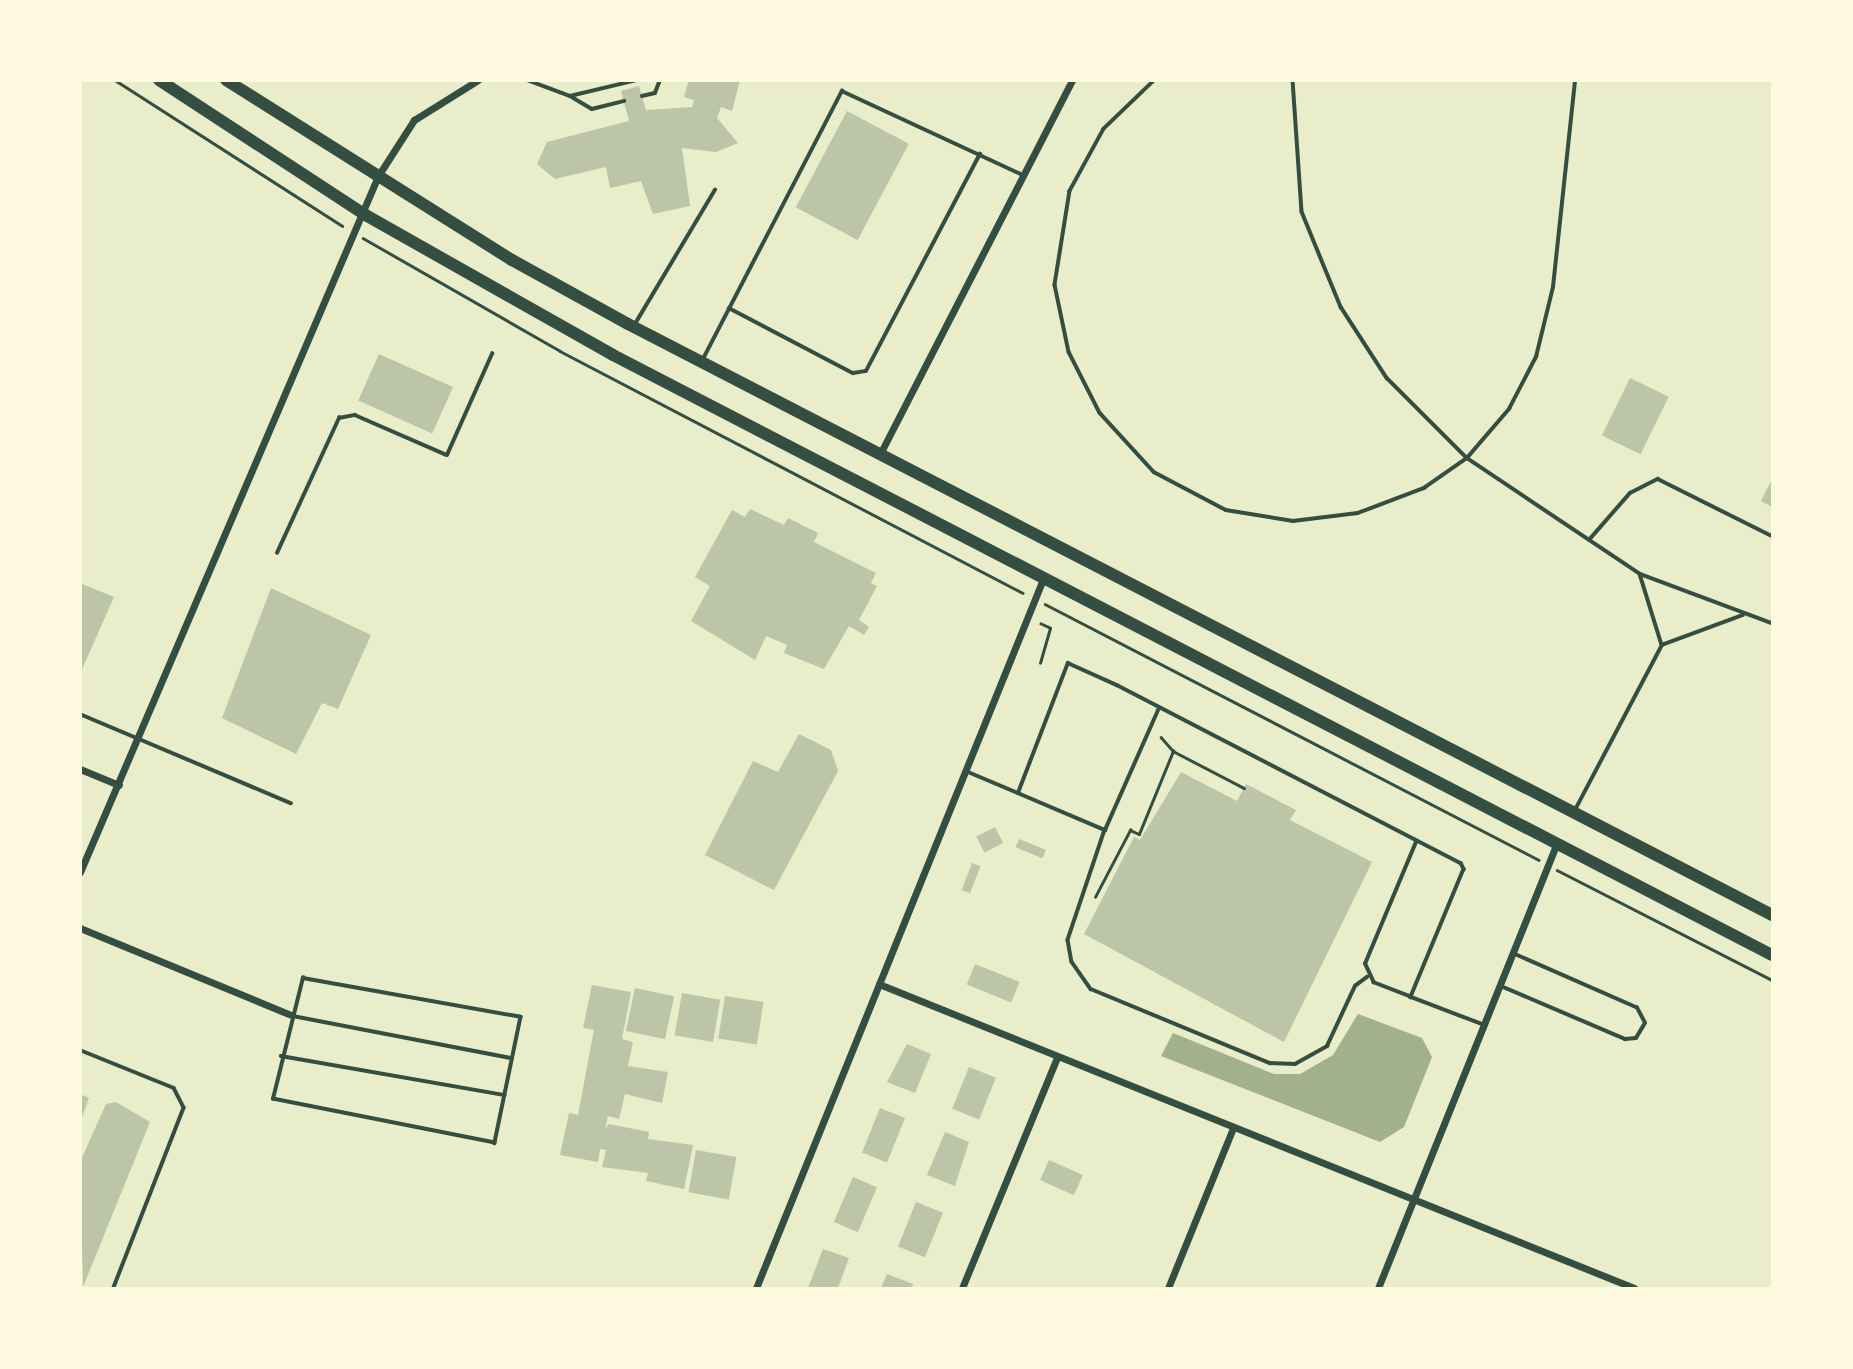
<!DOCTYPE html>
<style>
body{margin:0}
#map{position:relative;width:1853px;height:1369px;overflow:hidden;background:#e9edc9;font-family:Bitter,serif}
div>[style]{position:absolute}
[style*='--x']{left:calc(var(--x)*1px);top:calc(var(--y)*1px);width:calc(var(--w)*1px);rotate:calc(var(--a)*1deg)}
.water>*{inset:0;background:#a3b18a}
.building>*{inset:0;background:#bcc5a7;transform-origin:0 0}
.path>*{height:2.5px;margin:-1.25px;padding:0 1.25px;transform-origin:1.25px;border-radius:1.25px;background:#344e41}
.service>*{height:3.5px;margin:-1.75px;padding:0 1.75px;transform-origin:1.75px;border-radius:1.75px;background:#344e41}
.minor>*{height:7px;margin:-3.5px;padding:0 3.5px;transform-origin:3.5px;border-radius:3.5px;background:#344e41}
.trunk>*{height:12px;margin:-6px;padding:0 6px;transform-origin:6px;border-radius:6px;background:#344e41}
span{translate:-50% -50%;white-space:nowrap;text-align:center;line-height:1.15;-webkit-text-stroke:5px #fefae0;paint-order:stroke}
.frame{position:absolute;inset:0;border:82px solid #fefae0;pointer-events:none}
</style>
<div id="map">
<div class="water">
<div style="clip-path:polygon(1358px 1014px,1422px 1038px,1432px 1057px,1404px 1127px,1380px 1142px,1161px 1056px,1173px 1033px,1274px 1074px,1300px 1074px,1333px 1055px)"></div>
</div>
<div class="building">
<div style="clip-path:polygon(689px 80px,740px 80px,732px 111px,721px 107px,717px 118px,738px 143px,716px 152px,682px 148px,690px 206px,653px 214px,641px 181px,610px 188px,606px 167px,555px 179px,537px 164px,547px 142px,629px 121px,621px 91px,639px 86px,646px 110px,692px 107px,694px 100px,684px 97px)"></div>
<div style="left:847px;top:111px;width:70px;height:109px;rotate:28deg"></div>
<div style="left:379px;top:354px;width:81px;height:51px;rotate:24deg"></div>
<div style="left:1630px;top:378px;width:43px;height:64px;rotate:26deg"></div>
<div style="clip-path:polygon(1772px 479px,1772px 507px,1761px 501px)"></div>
<div style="clip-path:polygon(750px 509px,784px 525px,788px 518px,818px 533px,814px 542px,876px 573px,871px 583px,877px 586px,859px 620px,869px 627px,864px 635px,849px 626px,824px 669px,784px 653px,787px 645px,766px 636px,755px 660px,691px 621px,710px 586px,695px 577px,732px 510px,745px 517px)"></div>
<div style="clip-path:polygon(80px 583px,114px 597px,80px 674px)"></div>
<div style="clip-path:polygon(271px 588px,371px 635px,338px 709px,322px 703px,296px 754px,222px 718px)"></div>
<div style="clip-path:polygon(799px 734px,831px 750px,838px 771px,774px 890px,705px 855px,753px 761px,778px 772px)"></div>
<div style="clip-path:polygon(1181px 772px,1237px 801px,1246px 784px,1296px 810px,1290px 820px,1372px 862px,1284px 1042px,1084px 934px,1134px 837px,1140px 840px)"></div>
<div style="left:995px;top:827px;width:18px;height:21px;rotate:63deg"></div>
<div style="left:1019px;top:839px;width:29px;height:9px;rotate:22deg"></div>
<div style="left:972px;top:863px;width:9px;height:29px;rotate:21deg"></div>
<div style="left:975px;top:964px;width:48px;height:22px;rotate:22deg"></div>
<div style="clip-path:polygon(592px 985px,631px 992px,622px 1039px,633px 1042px,628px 1066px,668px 1072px,662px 1103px,625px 1094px,619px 1119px,608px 1116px,605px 1129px,609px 1124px,649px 1132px,648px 1139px,693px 1145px,684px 1189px,646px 1181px,648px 1173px,602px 1167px,606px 1150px,600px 1149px,598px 1162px,560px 1155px,569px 1113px,578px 1115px,594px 1030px,583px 1028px)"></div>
<div style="left:635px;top:988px;width:40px;height:44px;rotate:12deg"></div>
<div style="left:682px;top:993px;width:39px;height:43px;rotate:10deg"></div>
<div style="left:725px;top:996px;width:39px;height:43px;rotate:9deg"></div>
<div style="clip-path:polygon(907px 1044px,931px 1054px,915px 1093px,887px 1082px)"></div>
<div style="left:969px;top:1067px;width:29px;height:45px;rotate:22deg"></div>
<div style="clip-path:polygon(80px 1094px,89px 1098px,81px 1120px,80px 1120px)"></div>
<div style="clip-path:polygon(116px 1102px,150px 1122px,83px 1287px,80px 1162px,106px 1104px)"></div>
<div style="left:880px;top:1108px;width:27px;height:48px;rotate:22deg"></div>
<div style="clip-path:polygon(945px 1132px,969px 1142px,955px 1186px,927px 1175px)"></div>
<div style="left:696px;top:1150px;width:41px;height:43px;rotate:10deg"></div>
<div style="left:1049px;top:1160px;width:37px;height:22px;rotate:24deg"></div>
<div style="left:853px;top:1177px;width:26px;height:49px;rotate:23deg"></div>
<div style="left:916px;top:1202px;width:29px;height:48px;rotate:22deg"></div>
<div style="clip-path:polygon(823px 1249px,849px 1258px,838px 1288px,808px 1288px)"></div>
<div style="clip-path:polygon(887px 1274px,913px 1284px,912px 1288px,881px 1288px)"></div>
</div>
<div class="path">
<div style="--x:115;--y:80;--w:270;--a:32.7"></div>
<div style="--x:363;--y:238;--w:227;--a:29.8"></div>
<div style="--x:560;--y:351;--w:522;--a:27.6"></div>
<div style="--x:1045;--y:604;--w:556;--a:27.39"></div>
<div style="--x:1040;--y:663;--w:36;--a:-74"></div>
<div style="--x:1050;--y:628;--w:10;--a:-156"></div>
<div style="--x:1161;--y:737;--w:18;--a:49"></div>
<div style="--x:1557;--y:870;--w:242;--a:27.1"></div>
<div style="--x:1095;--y:897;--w:76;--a:-62.4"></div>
<div style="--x:1130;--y:830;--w:10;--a:24"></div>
<div style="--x:1139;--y:834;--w:90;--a:-67.7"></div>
<div style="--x:1173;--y:751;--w:80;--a:27.5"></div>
</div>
<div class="service">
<div style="--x:527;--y:80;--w:46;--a:20.4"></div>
<div style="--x:570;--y:96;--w:69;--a:-13.4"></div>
<div style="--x:1155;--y:80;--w:71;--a:136.1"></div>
<div style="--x:1104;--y:129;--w:71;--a:118.7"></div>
<div style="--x:1070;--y:191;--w:95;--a:99.1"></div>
<div style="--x:1055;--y:285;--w:68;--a:78.2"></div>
<div style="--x:1069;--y:352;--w:68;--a:63.1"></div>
<div style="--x:1100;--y:413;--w:80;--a:47.5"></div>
<div style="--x:1154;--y:472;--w:81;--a:27.8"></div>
<div style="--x:1226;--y:510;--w:68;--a:9.3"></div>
<div style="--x:1293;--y:521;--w:65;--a:-7"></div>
<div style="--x:1358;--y:513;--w:71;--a:-20.7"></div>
<div style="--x:1424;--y:488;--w:52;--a:-34.9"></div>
<div style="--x:1467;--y:458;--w:65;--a:-49.4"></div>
<div style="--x:1509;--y:409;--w:59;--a:-62.6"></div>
<div style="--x:1536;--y:357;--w:72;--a:-76.3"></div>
<div style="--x:1553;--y:287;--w:208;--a:-83.9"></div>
<div style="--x:1293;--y:80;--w:132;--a:86.1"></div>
<div style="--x:1302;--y:212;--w:103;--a:67.7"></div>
<div style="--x:1341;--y:307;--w:85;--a:57.1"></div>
<div style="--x:1387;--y:378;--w:113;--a:45"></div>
<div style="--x:1467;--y:458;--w:208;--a:33.8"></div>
<div style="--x:1640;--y:574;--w:141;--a:20.4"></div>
<div style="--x:642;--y:96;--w:13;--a:-13"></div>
<div style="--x:655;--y:93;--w:14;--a:-69"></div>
<div style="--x:572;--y:97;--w:23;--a:31"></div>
<div style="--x:592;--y:109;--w:33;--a:-14"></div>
<div style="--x:729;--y:308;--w:140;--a:27.7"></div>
<div style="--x:853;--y:373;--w:13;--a:-9"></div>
<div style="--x:866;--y:371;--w:245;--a:-62.3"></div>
<div style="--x:635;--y:324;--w:156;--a:-59.2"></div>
<div style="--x:703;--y:359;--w:302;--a:-62.6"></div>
<div style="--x:842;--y:91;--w:200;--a:24.9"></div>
<div style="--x:1589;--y:540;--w:62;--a:-48.9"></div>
<div style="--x:1630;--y:493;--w:31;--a:-27"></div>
<div style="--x:1658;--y:479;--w:127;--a:26.6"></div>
<div style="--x:277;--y:553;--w:149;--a:-65.3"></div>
<div style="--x:339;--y:418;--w:16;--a:-11"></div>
<div style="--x:355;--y:415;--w:100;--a:23.5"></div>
<div style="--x:447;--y:455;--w:111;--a:-66"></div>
<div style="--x:1640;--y:574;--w:74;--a:72.8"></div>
<div style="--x:80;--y:714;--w:229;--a:22.9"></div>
<div style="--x:966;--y:771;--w:56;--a:22.9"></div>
<div style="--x:1018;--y:793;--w:139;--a:-69"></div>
<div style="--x:1068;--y:663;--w:54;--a:24.2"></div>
<div style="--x:1117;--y:685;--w:387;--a:27.4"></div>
<div style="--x:1461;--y:863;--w:7;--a:63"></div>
<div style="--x:1464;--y:869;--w:139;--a:112.5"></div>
<div style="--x:1411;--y:997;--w:76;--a:20.8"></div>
<div style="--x:1018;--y:793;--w:95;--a:23"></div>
<div style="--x:1105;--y:830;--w:133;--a:-66.1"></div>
<div style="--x:1575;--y:810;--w:187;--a:-62.2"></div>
<div style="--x:1662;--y:645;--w:86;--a:-20.3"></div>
<div style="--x:1105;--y:830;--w:116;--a:108.6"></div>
<div style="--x:1068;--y:940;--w:22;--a:80"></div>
<div style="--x:1072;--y:962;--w:33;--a:55"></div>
<div style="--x:1091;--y:989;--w:194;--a:22.5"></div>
<div style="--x:1270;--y:1063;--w:25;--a:2"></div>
<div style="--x:1295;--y:1064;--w:37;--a:-29"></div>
<div style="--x:1327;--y:1046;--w:66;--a:-65"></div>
<div style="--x:1355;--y:986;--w:15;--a:-37"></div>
<div style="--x:303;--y:978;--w:221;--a:10.1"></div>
<div style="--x:521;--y:1017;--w:129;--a:101.7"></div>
<div style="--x:495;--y:1143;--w:226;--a:-168.8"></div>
<div style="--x:273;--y:1099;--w:125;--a:-76.1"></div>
<div style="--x:1501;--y:986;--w:135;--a:23.1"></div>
<div style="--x:1625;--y:1039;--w:11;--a:-5"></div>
<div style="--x:1636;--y:1038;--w:17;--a:-59"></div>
<div style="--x:1645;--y:1023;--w:17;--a:-118"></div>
<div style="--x:1637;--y:1008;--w:134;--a:-156.3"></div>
<div style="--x:1411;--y:997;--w:40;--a:-159"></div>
<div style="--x:1374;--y:983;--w:21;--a:-115"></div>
<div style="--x:1365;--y:964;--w:132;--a:-67.3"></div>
<div style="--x:293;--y:1016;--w:223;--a:10.9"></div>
<div style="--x:80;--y:1050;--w:101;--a:22"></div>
<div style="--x:174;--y:1088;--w:22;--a:63"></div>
<div style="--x:184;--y:1108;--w:193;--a:111.3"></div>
<div style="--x:281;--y:1056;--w:227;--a:9.9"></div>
</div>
<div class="minor">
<div style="--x:881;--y:452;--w:418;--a:-62.8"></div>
<div style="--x:80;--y:769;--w:42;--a:22.3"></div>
<div style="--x:80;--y:872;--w:757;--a:-66.82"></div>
<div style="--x:378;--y:176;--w:67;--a:-57.3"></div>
<div style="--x:414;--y:120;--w:75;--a:-32"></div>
<div style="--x:80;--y:928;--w:228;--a:22.4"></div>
<div style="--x:879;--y:984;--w:814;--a:21.93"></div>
<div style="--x:756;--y:1288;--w:765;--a:-67.96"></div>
<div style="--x:962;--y:1288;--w:247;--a:-67.6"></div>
<div style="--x:1168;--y:1288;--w:170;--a:-67.9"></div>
<div style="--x:1378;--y:1288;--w:480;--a:-68.1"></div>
</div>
<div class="trunk">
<div style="--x:159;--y:80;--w:243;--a:33.2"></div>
<div style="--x:362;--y:213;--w:288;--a:29.5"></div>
<div style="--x:613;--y:355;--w:1305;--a:27.37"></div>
<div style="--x:226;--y:80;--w:338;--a:32.2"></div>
<div style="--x:512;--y:260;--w:132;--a:28.9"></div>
<div style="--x:628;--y:324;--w:1288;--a:27.32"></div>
</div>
<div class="frame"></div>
</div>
